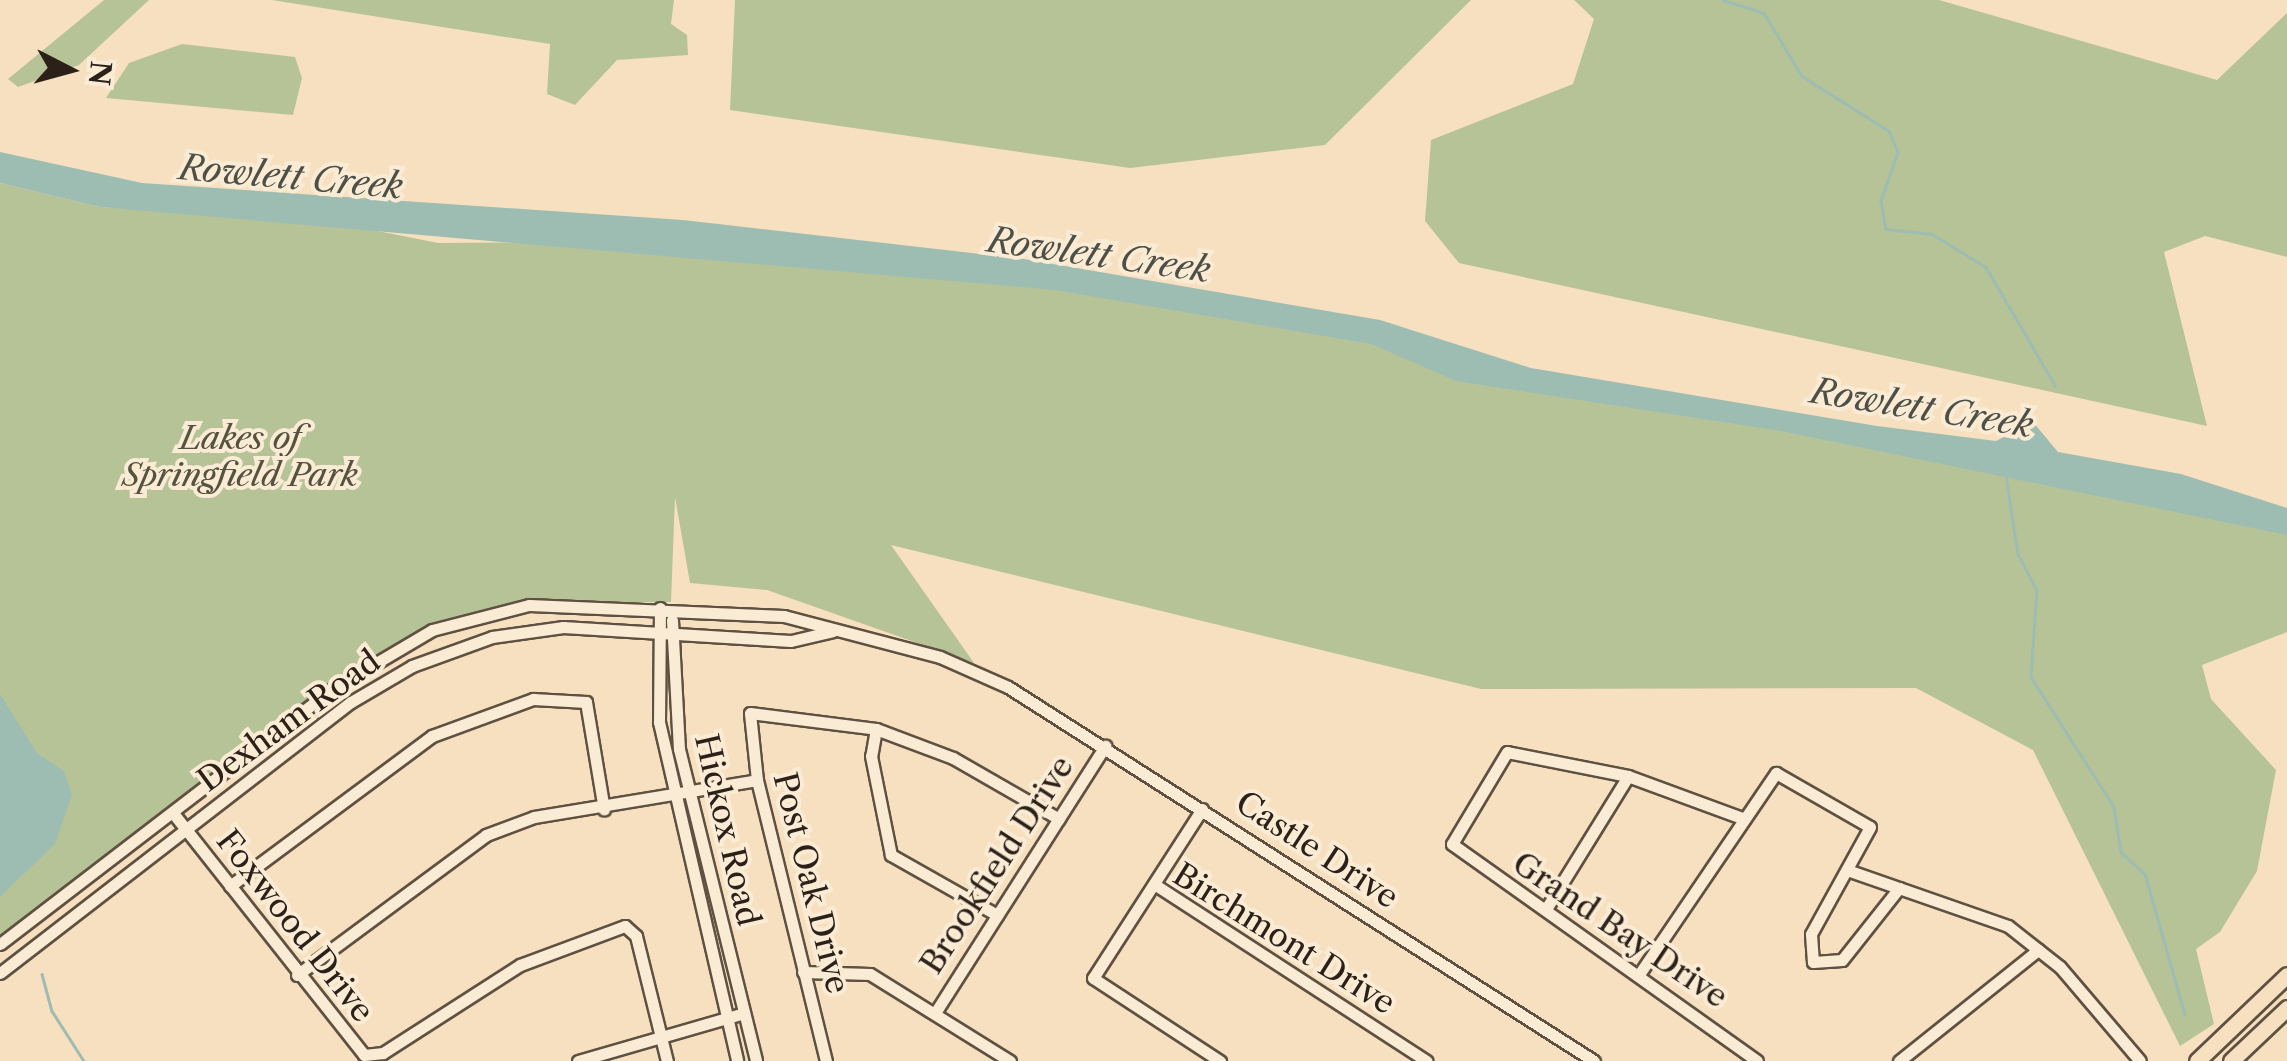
<!DOCTYPE html>
<style>
body{margin:0}
#map{position:relative;width:2287px;height:1061px;overflow:hidden;background:#f7e0bf;font-family:"Libre Caslon Text",serif}
div>[style]{position:absolute}
[style*='--x']{left:calc(var(--x)*1px);top:calc(var(--y)*1px);width:calc(var(--w)*1px);rotate:calc(var(--a)*1deg)}
.green>*{inset:0;background:#b6c397}
.water>*{inset:0;background:#9dbdb3}
.stream>*{height:2.5px;margin:-1.25px;padding:0 1.25px;transform-origin:1.25px;border-radius:1.25px;background:#9dbdb3}
.roads{filter:drop-shadow(2px 0 #5f5142) drop-shadow(-2px 0 #5f5142) drop-shadow(0 2px #5f5142) drop-shadow(0 -2px #5f5142)}
.minor>*{height:11px;margin:-5.5px;padding:0 5.5px;transform-origin:5.5px;border-radius:5.5px;background:#faebd5}
.major>*{height:15px;margin:-7.5px;padding:0 7.5px;transform-origin:7.5px;border-radius:7.5px;background:#f7e0bf}
span{translate:-50% -50%;white-space:nowrap;text-align:center;line-height:1.15;-webkit-text-stroke:8px #faebd5;paint-order:stroke}
.park-label{font-size:32px;color:#55523f;font-style:italic}
.street-label{font-size:32px;color:#2c2119}
.water-label{font-size:35px;color:#4e5047;font-style:italic}
.north{position:absolute;left:20px;top:20px;width:100px;height:100px;-webkit-text-stroke:8px #faebd5;paint-order:stroke;rotate:96deg;font-size:28px;font-weight:700;line-height:40px;text-align:center;color:#2c2119}
.north::after{content:'';display:block;margin:auto;width:35px;height:45px;background:#2c2119;clip-path:polygon(50% 0,100% 100%,50% 72%,0 100%)}
</style>
<div id="map">
<div class="green">
<div style="clip-path:polygon(104px 0,149px 0,79px 65px,18px 87px,8px 79px)"></div>
<div style="clip-path:polygon(272px 0,674px 0,671px 24px,687px 35px,688px 55px,617px 60px,575px 105px,547px 94px,550px 44px)"></div>
<div style="clip-path:polygon(735px 0,1471px 0,1325px 145px,1130px 168px,730px 110px)"></div>
<div style="clip-path:polygon(1574px 0,1939px 0,2217px 80px,2287px 13px,2287px 257px,2205px 236px,2164px 252px,2207px 426px,1459px 263px,1425px 221px,1431px 140px,1573px 84px,1594px 19px)"></div>
<div style="clip-path:polygon(182px 44px,295px 57px,302px 78px,293px 115px,106px 98px,129px 63px)"></div>
<div style="clip-path:polygon(0 183px,100px 207px,327px 221px,438px 243px,575px 242px,1165px 290px,1475px 369px,1743px 408px,2287px 524px,2287px 632px,2202px 665px,2211px 699px,2276px 770px,2257px 871px,2220px 932px,2196px 949px,2214px 1024px,2180px 1046px,2033px 750px,1916px 688px,1481px 689px,891px 545px,974px 663px,767px 590px,690px 583px,675px 497px,671px 602px,530px 602px,400px 641px,315px 695px,0 938px)"></div>
</div>
<div class="water">
<div style="clip-path:polygon(0 152px,142px 183px,683px 220px,1024px 259px,1380px 320px,1531px 368px,1877px 426px,1996px 441px,2033px 422px,2058px 452px,2181px 474px,2287px 508px,2287px 535px,1781px 431px,1456px 381px,1371px 344px,1055px 290px,100px 207px,0 183px)"></div>
<div style="clip-path:polygon(0 694px,37px 753px,64px 771px,72px 795px,55px 844px,0 897px)"></div>
</div>
<div class="stream">
<div style="--x:1723;--y:0;--w:43;--a:17.6"></div>
<div style="--x:1764;--y:13;--w:74;--a:58.9"></div>
<div style="--x:1802;--y:76;--w:103;--a:32.3"></div>
<div style="--x:1889;--y:131;--w:23;--a:67"></div>
<div style="--x:1898;--y:152;--w:52;--a:109.1"></div>
<div style="--x:1881;--y:201;--w:28;--a:80"></div>
<div style="--x:1886;--y:229;--w:46;--a:6.2"></div>
<div style="--x:1932;--y:234;--w:63;--a:31.4"></div>
<div style="--x:1986;--y:267;--w:137;--a:59.7"></div>
<div style="--x:2006;--y:475;--w:80;--a:81.4"></div>
<div style="--x:2018;--y:554;--w:41;--a:62.2"></div>
<div style="--x:2037;--y:590;--w:87;--a:93.9"></div>
<div style="--x:2031;--y:677;--w:154;--a:57.4"></div>
<div style="--x:2114;--y:807;--w:46;--a:81.2"></div>
<div style="--x:2121;--y:852;--w:33;--a:43"></div>
<div style="--x:2145;--y:874;--w:146;--a:74.1"></div>
<div style="--x:42;--y:974;--w:38;--a:75"></div>
<div style="--x:52;--y:1011;--w:59;--a:57.4"></div>
</div>
<div class="roads">
<div class="minor">
<div style="--x:660;--y:608;--w:114;--a:90.5"></div>
<div style="--x:659;--y:722;--w:348;--a:77"></div>
<div style="--x:672;--y:620;--w:129;--a:86.9"></div>
<div style="--x:679;--y:749;--w:321;--a:76.1"></div>
<div style="--x:876;--y:729;--w:27;--a:100"></div>
<div style="--x:871;--y:756;--w:101;--a:78.6"></div>
<div style="--x:891;--y:855;--w:122;--a:29.5"></div>
<div style="--x:1202;--y:809;--w:201;--a:122.8"></div>
<div style="--x:1093;--y:978;--w:152;--a:33.2"></div>
<div style="--x:173;--y:813;--w:308;--a:51.7"></div>
<div style="--x:364;--y:1055;--w:19;--a:-6"></div>
<div style="--x:383;--y:1053;--w:163;--a:-32.7"></div>
<div style="--x:520;--y:965;--w:112;--a:-20.4"></div>
<div style="--x:625;--y:926;--w:15;--a:42"></div>
<div style="--x:636;--y:936;--w:129;--a:76.1"></div>
<div style="--x:1742;--y:818;--w:121;--a:-159.8"></div>
<div style="--x:1628;--y:776;--w:123;--a:-168.8"></div>
<div style="--x:1507;--y:752;--w:107;--a:120.9"></div>
<div style="--x:1452;--y:844;--w:374;--a:35.4"></div>
<div style="--x:1850;--y:871;--w:167;--a:19.2"></div>
<div style="--x:2008;--y:926;--w:66;--a:38.3"></div>
<div style="--x:2060;--y:967;--w:123;--a:49.6"></div>
<div style="--x:1154;--y:884;--w:325;--a:33"></div>
<div style="--x:230;--y:886;--w:252;--a:-36.6"></div>
<div style="--x:432;--y:736;--w:108;--a:-20.1"></div>
<div style="--x:533;--y:699;--w:53;--a:3.2"></div>
<div style="--x:586;--y:702;--w:109;--a:80.5"></div>
<div style="--x:1546;--y:909;--w:156;--a:-58.3"></div>
<div style="--x:0;--y:944;--w:421;--a:-37.5"></div>
<div style="--x:334;--y:688;--w:114;--a:-30.6"></div>
<div style="--x:432;--y:630;--w:100;--a:-14.5"></div>
<div style="--x:529;--y:605;--w:255;--a:2.5"></div>
<div style="--x:784;--y:616;--w:161;--a:14.7"></div>
<div style="--x:940;--y:657;--w:74;--a:23.8"></div>
<div style="--x:1008;--y:687;--w:695;--a:32.55"></div>
<div style="--x:803;--y:972;--w:67;--a:1.7"></div>
<div style="--x:870;--y:974;--w:165;--a:31.9"></div>
<div style="--x:0;--y:973;--w:443;--a:-37.7"></div>
<div style="--x:351;--y:702;--w:71;--a:-30.5"></div>
<div style="--x:412;--y:666;--w:85;--a:-19.9"></div>
<div style="--x:492;--y:637;--w:72;--a:-8"></div>
<div style="--x:563;--y:627;--w:228;--a:3.5"></div>
<div style="--x:791;--y:641;--w:43;--a:-13.4"></div>
<div style="--x:1640;--y:973;--w:242;--a:-55.8"></div>
<div style="--x:1776;--y:773;--w:108;--a:29.9"></div>
<div style="--x:1870;--y:827;--w:122;--a:118.9"></div>
<div style="--x:1811;--y:934;--w:28;--a:86"></div>
<div style="--x:1813;--y:962;--w:29;--a:-4"></div>
<div style="--x:1842;--y:960;--w:92;--a:-51.6"></div>
<div style="--x:297;--y:975;--w:235;--a:-36.5"></div>
<div style="--x:486;--y:835;--w:51;--a:-20.6"></div>
<div style="--x:534;--y:817;--w:226;--a:-9.4"></div>
<div style="--x:935;--y:1013;--w:317;--a:-57.5"></div>
<div style="--x:578;--y:1061;--w:173;--a:-16.1"></div>
<div style="--x:826;--y:1061;--w:289;--a:-103.8"></div>
<div style="--x:757;--y:780;--w:67;--a:-96"></div>
<div style="--x:750;--y:713;--w:127;--a:7.2"></div>
<div style="--x:876;--y:729;--w:82;--a:20.6"></div>
<div style="--x:953;--y:758;--w:122;--a:29.9"></div>
<div style="--x:1899;--y:1061;--w:178;--a:-38.6"></div>
</div>
<div class="major">
<div style="--x:2197;--y:1061;--w:124;--a:-43.7"></div>
<div style="--x:2231;--y:1061;--w:77;--a:-43.4"></div>
</div>
</div>
<div class="park-label">
<span style="left:240px;top:457px">Lakes of<br>Springfield Park</span>
</div>
<div class="street-label">
<span style="left:289px;top:721px;rotate:-36deg">Dexham Road</span>
<span style="left:727px;top:830px;rotate:77deg">Hickox Road</span>
<span style="left:1317px;top:850px;rotate:33deg">Castle Drive</span>
<span style="left:997px;top:865px;rotate:-57deg">Brookfield Drive</span>
<span style="left:811px;top:883px;rotate:76deg">Post Oak Drive</span>
<span style="left:295px;top:926px;rotate:52deg">Foxwood Drive</span>
<span style="left:1620px;top:930px;rotate:34deg">Grand Bay Drive</span>
<span style="left:1284px;top:939px;rotate:32deg">Birchmont Drive</span>
</div>
<div class="water-label">
<span style="left:291px;top:177px;rotate:5deg">Rowlett Creek</span>
<span style="left:1099px;top:255px;rotate:8deg">Rowlett Creek</span>
<span style="left:1922px;top:408px;rotate:9deg">Rowlett Creek</span>
</div>
<div class="north">N</div>
</div>
